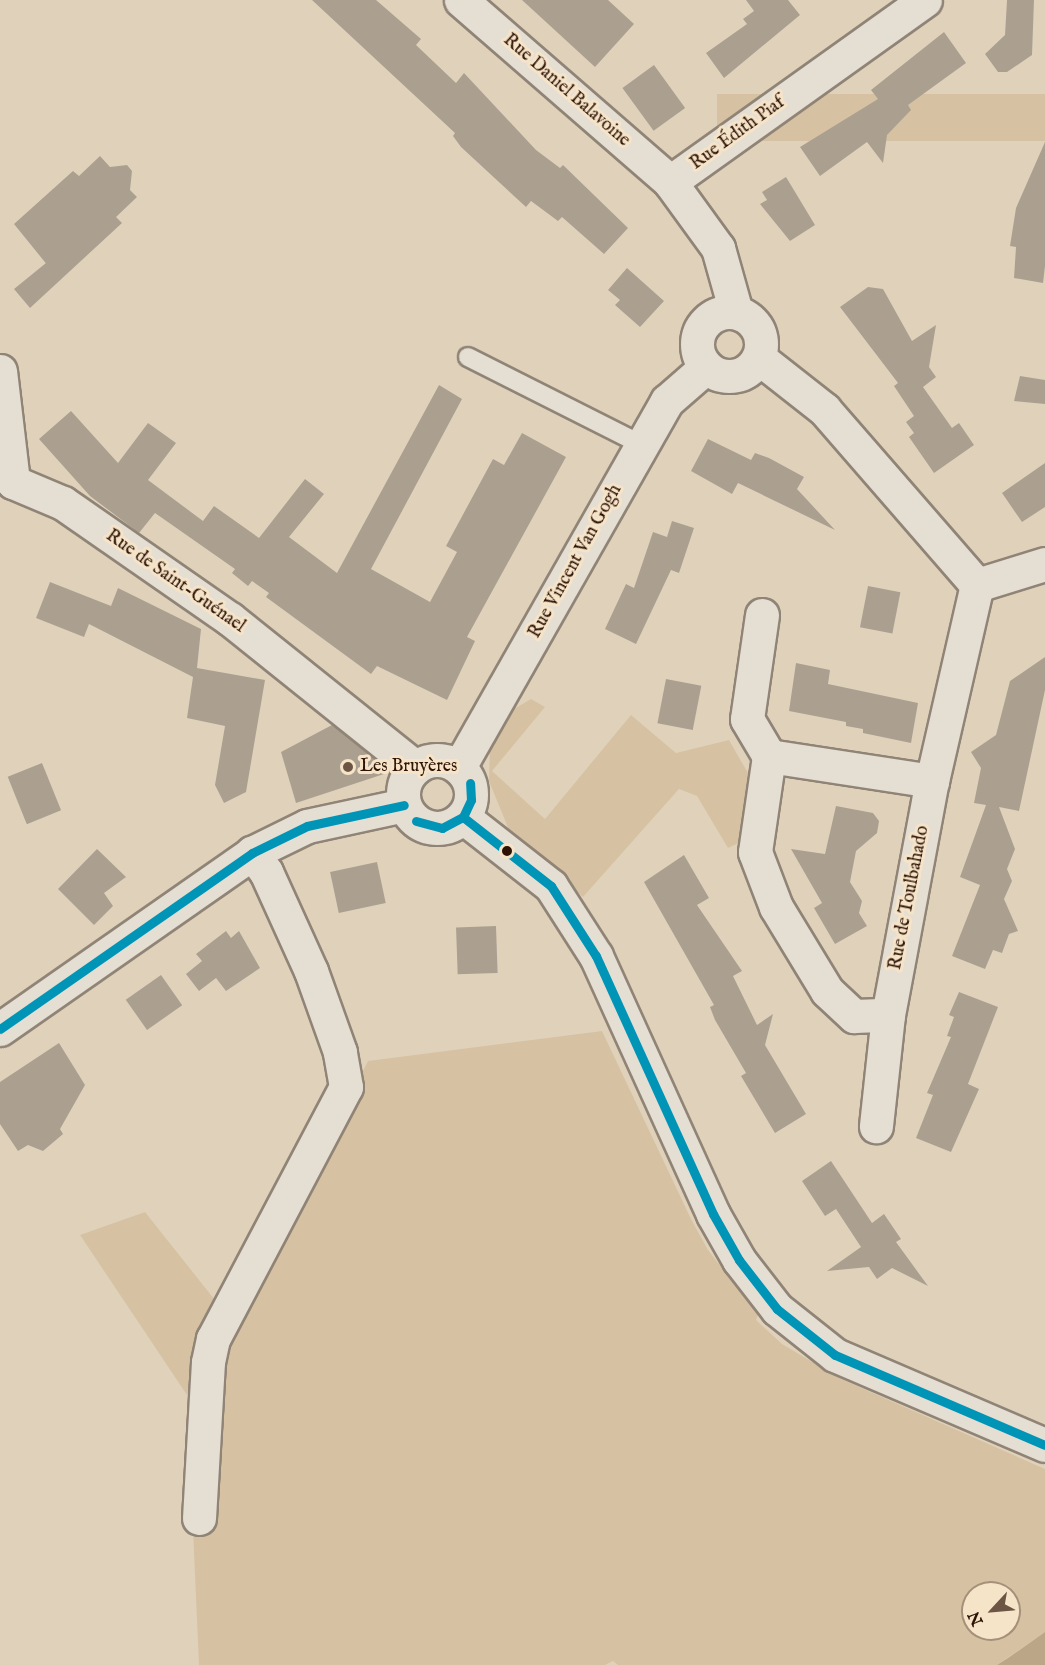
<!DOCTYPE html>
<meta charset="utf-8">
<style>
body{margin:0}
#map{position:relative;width:1045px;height:1665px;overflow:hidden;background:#e0d2ba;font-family:"IM FELL English",serif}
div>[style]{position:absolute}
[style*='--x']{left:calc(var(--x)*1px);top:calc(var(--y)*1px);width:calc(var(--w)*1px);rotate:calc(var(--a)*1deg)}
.green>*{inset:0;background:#d6c2a2;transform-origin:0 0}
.water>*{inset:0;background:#bca688}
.building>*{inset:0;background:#aba090;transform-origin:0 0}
.roads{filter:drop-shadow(2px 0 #908476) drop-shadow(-2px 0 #908476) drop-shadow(0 2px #908476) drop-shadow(0 -2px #908476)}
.lane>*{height:18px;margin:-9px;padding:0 9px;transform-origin:9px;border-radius:9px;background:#e5ded3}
.street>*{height:33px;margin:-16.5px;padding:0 16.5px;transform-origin:16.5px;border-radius:16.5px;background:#e5ded3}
.street>.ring{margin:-16.5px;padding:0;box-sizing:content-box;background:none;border:33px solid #e5ded3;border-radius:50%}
.secondary>*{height:33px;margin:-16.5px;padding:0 16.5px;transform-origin:16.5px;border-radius:16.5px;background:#e5ded3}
.secondary>.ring{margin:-16.5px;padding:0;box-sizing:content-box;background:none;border:33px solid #e5ded3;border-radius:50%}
.bus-1>*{height:9px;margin:-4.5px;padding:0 4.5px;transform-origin:4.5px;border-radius:4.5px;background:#0094b7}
.dots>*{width:16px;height:16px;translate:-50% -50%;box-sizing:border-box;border:3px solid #f5e4c8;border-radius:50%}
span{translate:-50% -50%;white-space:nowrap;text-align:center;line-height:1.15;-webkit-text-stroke:6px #f5e4c8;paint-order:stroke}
.street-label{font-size:18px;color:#2e1206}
.poi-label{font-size:18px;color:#2e1206}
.left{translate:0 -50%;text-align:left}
.north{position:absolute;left:961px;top:1581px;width:60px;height:60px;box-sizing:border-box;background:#f5e4c8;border:2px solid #a5907a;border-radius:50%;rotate:244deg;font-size:16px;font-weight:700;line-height:24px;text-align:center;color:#2e1206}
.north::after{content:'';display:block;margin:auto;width:21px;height:27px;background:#6c5545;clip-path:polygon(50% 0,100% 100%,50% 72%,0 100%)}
</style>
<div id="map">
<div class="green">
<div style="left:1045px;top:94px;width:47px;height:328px;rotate:90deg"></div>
<div style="clip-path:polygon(531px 699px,545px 707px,492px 771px,545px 819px,631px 715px,676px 753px,729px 740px,752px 780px,743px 841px,728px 848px,697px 796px,679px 789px,583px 897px,509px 830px,489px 781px,490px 741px,509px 712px)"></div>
<div style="clip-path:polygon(evenodd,602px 1031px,691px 1219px,708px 1250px,758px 1315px,756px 1320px,782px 1344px,841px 1379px,1045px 1469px,1045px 1632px,997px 1665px,618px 1665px,613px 1661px,605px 1665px,199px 1665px,187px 1395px,80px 1235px,145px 1212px,234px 1324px,368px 1061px,602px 1031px,973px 1593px,1009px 1593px,1009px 1629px,973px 1629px,973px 1593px)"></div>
</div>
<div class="water">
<div style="clip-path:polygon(1045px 1632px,1045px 1665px,997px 1665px,1008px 1658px)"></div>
</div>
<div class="building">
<div style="clip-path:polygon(312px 0,376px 0,421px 39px,416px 45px,456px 83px,464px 73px,536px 150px,560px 168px,563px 165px,628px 228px,604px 254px,562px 217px,558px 221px,531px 201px,526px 207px,461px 147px,453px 136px,455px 133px)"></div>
<div style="clip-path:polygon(522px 0,608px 0,634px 24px,595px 67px)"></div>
<div style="clip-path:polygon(746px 0,788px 0,800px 15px,724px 78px,706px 53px,747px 24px,743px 19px,754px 11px)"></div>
<div style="clip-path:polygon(1007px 0,1034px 0,1032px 55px,1007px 72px,998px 72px,985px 54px,1005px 35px)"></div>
<div style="clip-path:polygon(944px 32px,966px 63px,908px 105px,911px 110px,887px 135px,883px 163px,867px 142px,820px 176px,800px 147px,878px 99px,871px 90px)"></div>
<div style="left:654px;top:65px;width:53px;height:39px;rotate:54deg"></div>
<div style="clip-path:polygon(1045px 142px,1045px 266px,1043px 283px,1014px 278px,1016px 247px,1010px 246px,1016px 208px)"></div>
<div style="clip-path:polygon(100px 156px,110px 167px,127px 165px,132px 171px,130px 190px,137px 197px,116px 217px,122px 223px,30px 308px,14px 289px,46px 263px,57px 277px,14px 224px,73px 171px,79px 176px)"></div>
<div style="clip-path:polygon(786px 177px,815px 225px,790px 241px,760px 204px,767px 200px,762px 192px)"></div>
<div style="clip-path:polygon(627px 268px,664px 301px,640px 327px,615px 305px,620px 300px,608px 290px)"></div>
<div style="clip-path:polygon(868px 287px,883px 289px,912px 341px,936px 325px,929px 367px,936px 377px,923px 387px,952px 428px,959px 423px,974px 445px,934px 473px,909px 437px,914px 433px,906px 422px,914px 416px,894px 386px,898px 383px,840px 307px)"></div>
<div style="clip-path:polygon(1020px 376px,1045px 380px,1045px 404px,1014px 401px)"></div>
<div style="clip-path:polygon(439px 385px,462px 399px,371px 569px,430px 602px,457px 552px,446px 546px,493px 459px,504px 465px,522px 433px,566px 457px,467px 637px,475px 641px,447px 700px,377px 666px,371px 674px,266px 597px,269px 593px,252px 581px,248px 586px,232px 573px,235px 569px,155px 513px,139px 533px,90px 496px,39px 439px,71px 411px,118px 463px,148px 423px,176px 443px,148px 480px,203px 521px,214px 506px,259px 538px,305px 479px,324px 494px,289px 537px,337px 573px)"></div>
<div style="clip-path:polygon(708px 439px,751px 460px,755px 453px,769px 458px,804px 477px,797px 489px,835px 530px,738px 483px,732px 494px,691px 471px)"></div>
<div style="clip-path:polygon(1045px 463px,1045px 507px,1022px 522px,1002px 493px)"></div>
<div style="clip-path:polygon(672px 521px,694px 528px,679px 573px,671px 570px,636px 644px,605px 629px,626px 584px,634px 588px,653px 532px,667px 537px)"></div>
<div style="clip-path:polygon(50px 582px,111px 606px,118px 588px,201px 629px,197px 668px,265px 680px,246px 792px,224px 803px,215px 785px,225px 726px,187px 718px,193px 677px,89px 624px,84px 637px,36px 618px)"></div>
<div style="left:868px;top:586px;width:33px;height:42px;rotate:11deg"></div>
<div style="clip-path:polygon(1045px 657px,1045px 690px,1019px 811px,999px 807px,1015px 849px,1007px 869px,1012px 881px,1004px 899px,1018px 931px,1009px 934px,1002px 953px,993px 950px,985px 969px,952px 956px,980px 885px,960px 877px,986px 805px,974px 803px,981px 768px,971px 752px,996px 735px,1010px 681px)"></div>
<div style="clip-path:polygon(796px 663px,830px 670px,828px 684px,918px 703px,911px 743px,863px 733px,863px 729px,846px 726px,846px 722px,789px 711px)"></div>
<div style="left:666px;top:679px;width:36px;height:45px;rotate:11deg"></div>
<div style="clip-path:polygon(332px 725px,378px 761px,384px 774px,296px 803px,281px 752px)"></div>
<div style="left:42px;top:763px;width:51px;height:37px;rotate:68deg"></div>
<div style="clip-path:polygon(836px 806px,873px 813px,879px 821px,877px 833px,856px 851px,850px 882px,862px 901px,859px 913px,867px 926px,835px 944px,814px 908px,822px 903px,791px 849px,825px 854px)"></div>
<div style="clip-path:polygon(97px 849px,126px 877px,104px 893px,113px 906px,94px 925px,58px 889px)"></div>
<div style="clip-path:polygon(684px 855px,709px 898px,697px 905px,742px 971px,733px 976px,757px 1025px,773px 1014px,765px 1045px,806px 1114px,775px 1133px,741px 1076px,746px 1073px,715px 1020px,710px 1007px,714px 1005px,644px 882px)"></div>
<div style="left:377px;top:862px;width:42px;height:48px;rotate:78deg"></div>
<div style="left:496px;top:926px;width:47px;height:40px;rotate:88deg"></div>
<div style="clip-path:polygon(226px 931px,231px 938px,239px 931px,260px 968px,226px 991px,216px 978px,199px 991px,186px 974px,202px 961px,196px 954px)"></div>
<div style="left:161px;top:975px;width:37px;height:43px;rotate:55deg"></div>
<div style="clip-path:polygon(959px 992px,998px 1007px,968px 1084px,979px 1089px,951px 1152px,916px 1138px,933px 1095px,927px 1093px,951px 1037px,947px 1036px,954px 1017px,949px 1015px)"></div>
<div style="clip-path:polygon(59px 1043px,85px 1085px,60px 1129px,63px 1134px,43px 1151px,28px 1145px,18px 1151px,0 1124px,0 1082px)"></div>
<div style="clip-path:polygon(831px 1161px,872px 1223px,884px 1214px,901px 1239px,896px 1242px,928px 1286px,892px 1268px,877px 1279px,869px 1267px,827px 1271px,861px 1247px,836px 1209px,825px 1216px,802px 1181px)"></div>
</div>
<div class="roads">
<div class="lane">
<div style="--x:468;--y:357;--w:193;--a:26.8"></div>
</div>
<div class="street">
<div style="--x:461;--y:0;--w:277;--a:41"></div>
<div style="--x:670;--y:182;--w:82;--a:54"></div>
<div style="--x:718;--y:248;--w:66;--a:74.3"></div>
<div style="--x:670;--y:182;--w:313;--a:-35.5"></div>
<div class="ring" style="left:697px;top:312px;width:31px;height:31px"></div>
<div style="--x:759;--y:358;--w:83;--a:38.1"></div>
<div style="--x:824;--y:409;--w:233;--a:49"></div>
<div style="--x:0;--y:371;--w:112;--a:83.3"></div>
<div style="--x:13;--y:482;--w:54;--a:22.8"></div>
<div style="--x:63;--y:503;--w:203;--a:34.8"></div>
<div style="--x:230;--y:619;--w:237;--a:38.7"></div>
<div style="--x:977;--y:585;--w:71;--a:-17.2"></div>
<div style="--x:762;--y:615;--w:105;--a:98.2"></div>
<div style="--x:747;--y:719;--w:43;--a:59.3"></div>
<div style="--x:769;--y:756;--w:97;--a:98.3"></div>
<div style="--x:755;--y:852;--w:59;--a:69.1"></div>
<div style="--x:776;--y:907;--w:98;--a:58.7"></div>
<div style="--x:827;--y:991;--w:37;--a:43"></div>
<div style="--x:854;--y:1016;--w:34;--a:-2"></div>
<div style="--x:888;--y:1015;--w:112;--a:96.2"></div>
<div style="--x:769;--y:756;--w:165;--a:8.7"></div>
<div style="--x:459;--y:767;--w:421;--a:-60.4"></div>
<div style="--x:667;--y:401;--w:52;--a:-41.1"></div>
<div style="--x:888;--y:1015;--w:238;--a:-79.4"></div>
<div style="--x:932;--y:781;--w:201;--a:-77.1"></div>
<div style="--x:199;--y:1518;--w:156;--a:-86.7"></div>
<div style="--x:208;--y:1362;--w:24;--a:-78"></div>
<div style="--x:213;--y:1339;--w:285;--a:-62.2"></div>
<div style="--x:346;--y:1087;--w:36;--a:-100"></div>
<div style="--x:340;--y:1052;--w:86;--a:-109.7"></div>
<div style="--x:311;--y:971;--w:109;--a:-114.4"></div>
<div style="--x:266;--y:872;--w:24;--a:-126"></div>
</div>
<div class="secondary">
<div class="ring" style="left:403px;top:760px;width:35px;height:35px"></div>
<div style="--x:463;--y:817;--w:112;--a:38.1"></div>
<div style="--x:551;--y:886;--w:83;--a:57.3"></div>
<div style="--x:596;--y:956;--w:283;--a:65.6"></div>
<div style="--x:713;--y:1214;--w:53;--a:60.5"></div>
<div style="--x:739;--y:1260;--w:62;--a:52.2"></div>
<div style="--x:777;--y:1309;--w:74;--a:38.4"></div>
<div style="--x:835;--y:1355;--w:228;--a:23.2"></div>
<div style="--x:0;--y:1029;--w:307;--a:-34.9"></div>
<div style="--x:252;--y:853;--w:61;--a:-26.1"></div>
<div style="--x:307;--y:826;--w:99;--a:-12.2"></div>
</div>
</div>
<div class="bus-1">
<div style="--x:463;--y:817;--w:112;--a:38.1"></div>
<div style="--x:551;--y:886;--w:83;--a:57.3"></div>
<div style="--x:596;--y:956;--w:283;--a:65.6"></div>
<div style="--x:713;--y:1214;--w:53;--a:60.5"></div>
<div style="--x:739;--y:1260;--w:62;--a:52.2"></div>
<div style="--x:777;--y:1309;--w:74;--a:38.4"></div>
<div style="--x:835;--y:1355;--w:228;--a:23.2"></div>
<div style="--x:416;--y:821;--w:27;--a:15"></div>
<div style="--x:442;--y:828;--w:24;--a:-28"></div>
<div style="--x:463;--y:817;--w:19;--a:-65"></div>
<div style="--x:471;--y:800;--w:17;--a:-93"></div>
<div style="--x:0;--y:1029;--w:307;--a:-34.9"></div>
<div style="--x:252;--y:853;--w:61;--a:-26.1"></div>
<div style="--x:307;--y:826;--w:99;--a:-12.2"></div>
</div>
<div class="dots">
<div style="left:348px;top:767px;background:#6c5545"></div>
<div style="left:507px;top:851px;background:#2e1206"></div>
</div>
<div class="street-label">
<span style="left:566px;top:91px;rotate:41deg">Rue Daniel Balavoine</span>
<span style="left:738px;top:134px;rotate:-36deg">Rue Édith Piaf</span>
<span style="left:576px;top:562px;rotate:-61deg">Rue Vincent Van Gogh</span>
<span style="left:175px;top:582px;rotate:35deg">Rue de Saint-Guénael</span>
<span style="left:910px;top:898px;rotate:-79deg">Rue de Toulbahado</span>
</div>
<div class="poi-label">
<span class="left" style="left:360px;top:767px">Les Bruyères</span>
</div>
<div class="north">N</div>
</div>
